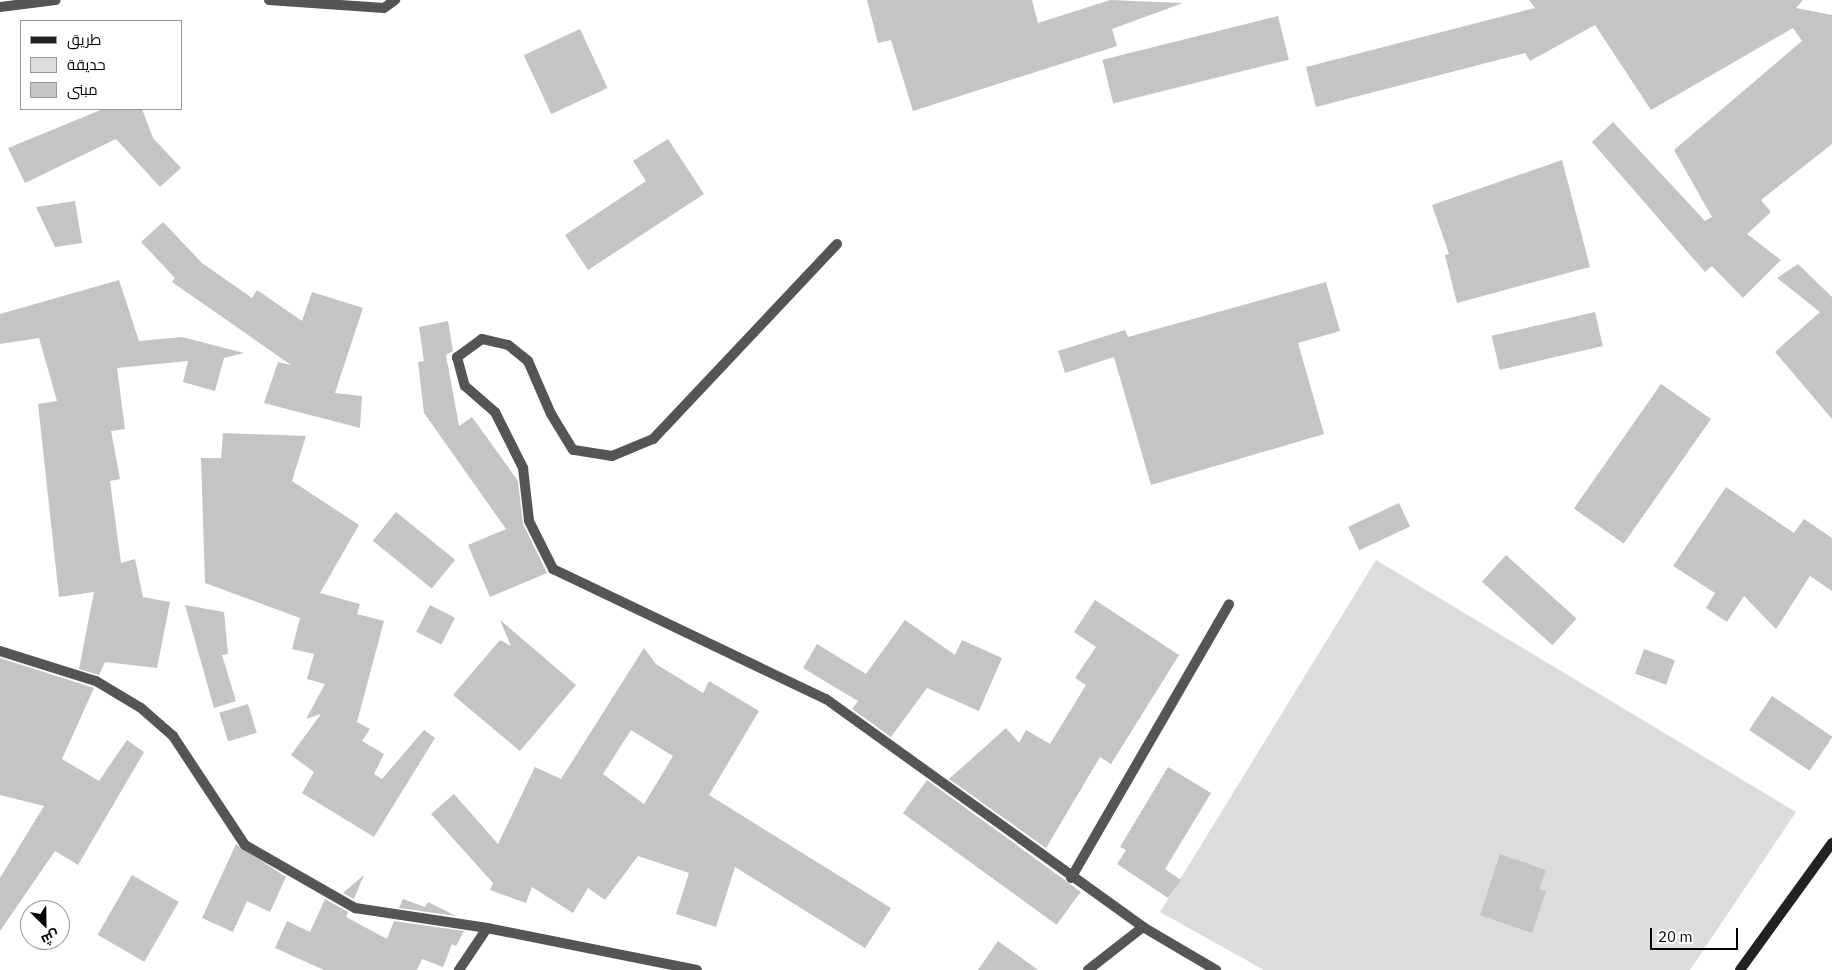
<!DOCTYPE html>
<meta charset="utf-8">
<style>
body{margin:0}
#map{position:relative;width:1832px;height:970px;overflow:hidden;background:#fff;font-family:"IBM Plex Sans",Cairo,sans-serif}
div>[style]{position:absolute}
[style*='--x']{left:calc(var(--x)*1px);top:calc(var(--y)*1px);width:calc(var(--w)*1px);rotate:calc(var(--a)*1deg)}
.green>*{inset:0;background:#dcdcdc}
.building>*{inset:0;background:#c4c4c4;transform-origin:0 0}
.minor>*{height:10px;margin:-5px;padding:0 5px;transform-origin:5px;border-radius:5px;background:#555}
.secondary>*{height:10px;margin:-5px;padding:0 5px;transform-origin:5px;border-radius:5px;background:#222}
span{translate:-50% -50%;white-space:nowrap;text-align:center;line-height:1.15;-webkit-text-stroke:4px #fff;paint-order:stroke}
.legend{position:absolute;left:20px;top:20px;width:162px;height:90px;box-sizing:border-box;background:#fff;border:1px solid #999;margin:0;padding:6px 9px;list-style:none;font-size:15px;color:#000}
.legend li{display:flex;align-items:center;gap:10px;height:25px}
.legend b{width:25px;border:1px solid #999}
.north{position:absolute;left:20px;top:900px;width:50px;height:50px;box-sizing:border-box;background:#fff;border:1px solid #999;border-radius:50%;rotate:157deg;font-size:14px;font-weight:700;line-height:20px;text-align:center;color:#000}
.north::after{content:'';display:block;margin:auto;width:18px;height:22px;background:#000;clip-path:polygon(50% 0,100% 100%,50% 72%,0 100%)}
.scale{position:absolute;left:1650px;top:928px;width:88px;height:22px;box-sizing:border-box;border:2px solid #000;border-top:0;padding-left:6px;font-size:15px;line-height:18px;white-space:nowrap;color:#000;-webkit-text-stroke:4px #fff;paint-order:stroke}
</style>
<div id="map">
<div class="green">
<div style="clip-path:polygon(1376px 560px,1796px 812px,1690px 970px,1264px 970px,1160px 912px)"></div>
</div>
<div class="building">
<div style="clip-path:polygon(867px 0,1032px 0,1038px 23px,1110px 0,1183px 3px,1112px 29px,1117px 46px,913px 111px,891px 40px,878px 43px)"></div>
<div style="clip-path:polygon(1529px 0,1803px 0,1796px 8px,1832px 15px,1832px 144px,1761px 200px,1771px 212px,1747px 234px,1781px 260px,1743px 298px,1712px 266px,1705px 272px,1592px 142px,1613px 122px,1705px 221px,1712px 217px,1674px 150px,1802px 41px,1793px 28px,1651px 110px,1595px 25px,1530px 61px,1525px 53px,1316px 107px,1306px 67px,1535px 8px)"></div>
<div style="left:1278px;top:16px;width:45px;height:181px;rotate:76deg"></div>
<div style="left:580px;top:29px;width:65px;height:62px;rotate:65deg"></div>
<div style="clip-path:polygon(103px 109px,142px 109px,153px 138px,181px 168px,160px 187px,116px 139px,25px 183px,8px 148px)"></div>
<div style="clip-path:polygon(668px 139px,704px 194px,588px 270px,565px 235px,646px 181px,633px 161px)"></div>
<div style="clip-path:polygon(1562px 160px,1590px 267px,1457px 303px,1445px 255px,1449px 254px,1432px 205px)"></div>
<div style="clip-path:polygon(75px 201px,82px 243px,55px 247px,36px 207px)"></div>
<div style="clip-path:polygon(163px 222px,202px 263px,252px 298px,257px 290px,302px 321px,312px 292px,363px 308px,335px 393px,362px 396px,360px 428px,264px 403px,278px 362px,291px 365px,172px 282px,175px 278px,141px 242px)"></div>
<div style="clip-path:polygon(1798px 264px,1832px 297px,1832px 419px,1775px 352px,1820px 312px,1777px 278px)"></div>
<div style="clip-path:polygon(119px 280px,139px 341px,182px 337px,244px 353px,224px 358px,215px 391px,183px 382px,188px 361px,117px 368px,125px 429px,111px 431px,120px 479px,110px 481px,121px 563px,135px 559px,143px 597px,170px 602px,157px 668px,105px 662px,99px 675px,79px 669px,94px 592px,59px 597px,38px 404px,57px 401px,39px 338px,0 344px,0 314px)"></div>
<div style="clip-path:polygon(1326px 282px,1340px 331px,1298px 343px,1324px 434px,1151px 485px,1114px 357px,1065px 373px,1058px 351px,1125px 330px,1128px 337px)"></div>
<div style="left:1595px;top:312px;width:35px;height:106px;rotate:77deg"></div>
<div style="clip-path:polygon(448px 321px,453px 351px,446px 355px,459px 426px,472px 417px,518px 481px,523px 524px,547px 573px,490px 597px,468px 545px,506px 529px,424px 413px,418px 362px,424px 361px,419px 327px)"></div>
<div style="left:1661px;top:384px;width:61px;height:152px;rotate:35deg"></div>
<div style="clip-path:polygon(223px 433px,306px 436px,292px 481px,359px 525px,320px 593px,360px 604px,357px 614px,384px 621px,357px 722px,370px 729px,362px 741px,384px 754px,374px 774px,382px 779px,424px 730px,435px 738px,374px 837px,302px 793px,314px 772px,291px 755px,321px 714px,306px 719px,325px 684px,307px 679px,314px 654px,292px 649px,300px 618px,205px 583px,201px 458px,221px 458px)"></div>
<div style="clip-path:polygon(1726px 487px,1794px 533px,1804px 519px,1832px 538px,1832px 591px,1810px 576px,1776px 629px,1744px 596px,1727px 622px,1706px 608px,1715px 593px,1673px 566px)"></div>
<div style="left:1399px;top:503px;width:26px;height:56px;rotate:65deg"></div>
<div style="left:396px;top:512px;width:76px;height:37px;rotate:39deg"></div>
<div style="left:1506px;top:555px;width:95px;height:36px;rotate:42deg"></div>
<div style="clip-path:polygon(1095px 600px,1179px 655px,1111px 764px,1100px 757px,1046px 848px,949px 779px,1006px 728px,1019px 743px,1026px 730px,1050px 744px,1086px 685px,1075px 678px,1096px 647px,1074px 632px)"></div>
<div style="clip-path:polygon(185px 605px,224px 612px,228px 654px,222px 655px,236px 701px,214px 708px)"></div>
<div style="left:430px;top:605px;width:28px;height:30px;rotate:27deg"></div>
<div style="clip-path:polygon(500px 620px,576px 685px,520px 751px,453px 695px,500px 640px,511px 646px)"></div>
<div style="clip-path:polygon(905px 620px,955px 655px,962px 640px,1002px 658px,979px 711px,927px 688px,891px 737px,852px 709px,858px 701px,803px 668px,817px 644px,866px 674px)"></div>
<div style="clip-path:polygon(evenodd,644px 648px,656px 664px,703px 693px,709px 681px,759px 711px,709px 795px,891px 908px,865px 948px,735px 867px,716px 927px,676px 914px,689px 873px,638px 856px,605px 900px,588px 888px,573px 913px,532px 887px,526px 903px,490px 890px,493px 883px,431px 814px,454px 794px,498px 844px,535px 767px,561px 779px,644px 648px,631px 730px,673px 756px,644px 804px,603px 774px,631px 730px)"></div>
<div style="left:1644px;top:649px;width:33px;height:26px;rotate:20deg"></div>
<div style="clip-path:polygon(0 658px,94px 688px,62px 759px,99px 781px,127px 740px,144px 752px,78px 865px,55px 851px,0 931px,0 878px,44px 806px,0 795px)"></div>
<div style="left:1772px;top:696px;width:73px;height:41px;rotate:34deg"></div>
<div style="left:248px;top:704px;width:30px;height:30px;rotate:73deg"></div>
<div style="clip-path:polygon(1168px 767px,1211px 793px,1165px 869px,1181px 880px,1168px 898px,1117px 864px,1126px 850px,1120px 847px)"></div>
<div style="left:927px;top:780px;width:190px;height:41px;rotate:36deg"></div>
<div style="clip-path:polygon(236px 844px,286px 877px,270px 912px,247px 901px,233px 932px,202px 918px)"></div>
<div style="clip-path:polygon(1500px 854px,1546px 870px,1539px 889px,1546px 891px,1532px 933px,1480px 915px)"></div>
<div style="left:132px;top:875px;width:54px;height:69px;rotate:30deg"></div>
<div style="clip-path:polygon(364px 875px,354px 899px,343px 893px)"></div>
<div style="clip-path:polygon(325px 899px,348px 912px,346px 917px,387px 939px,394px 921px,464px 931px,456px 946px,452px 944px,443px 967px,422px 959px,417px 970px,324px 970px,275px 948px,287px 921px,310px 932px)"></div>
<div style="clip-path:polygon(403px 899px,425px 907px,428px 902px,456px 916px,399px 908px)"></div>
<div style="clip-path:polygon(998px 941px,1038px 970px,978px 970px)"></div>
</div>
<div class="minor">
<div style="--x:269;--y:0;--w:115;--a:4"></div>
<div style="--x:384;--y:8;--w:14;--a:-36"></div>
<div style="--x:0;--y:7;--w:56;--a:-7.1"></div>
<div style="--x:837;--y:244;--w:268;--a:133.3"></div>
<div style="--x:653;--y:439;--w:44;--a:157.5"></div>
<div style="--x:612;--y:456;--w:39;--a:-171"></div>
<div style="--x:573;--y:450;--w:42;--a:-121.4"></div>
<div style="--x:551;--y:414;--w:58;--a:-113.5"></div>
<div style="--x:528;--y:361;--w:26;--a:-141"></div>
<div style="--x:508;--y:345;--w:27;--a:-167"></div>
<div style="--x:482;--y:339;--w:31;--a:144"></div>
<div style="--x:457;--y:357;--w:30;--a:75"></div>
<div style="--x:465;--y:386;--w:40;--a:41"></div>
<div style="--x:495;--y:412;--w:63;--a:63.4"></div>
<div style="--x:523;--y:468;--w:53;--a:83.5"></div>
<div style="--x:529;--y:521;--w:54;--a:63.4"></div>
<div style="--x:553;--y:569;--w:302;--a:25.5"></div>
<div style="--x:826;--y:699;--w:390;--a:35.7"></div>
<div style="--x:0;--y:651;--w:101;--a:17.4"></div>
<div style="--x:96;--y:681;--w:52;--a:31"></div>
<div style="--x:141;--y:708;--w:43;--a:41.2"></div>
<div style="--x:173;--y:736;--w:131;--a:56.6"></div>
<div style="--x:245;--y:845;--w:127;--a:29.8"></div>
<div style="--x:355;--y:908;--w:134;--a:8.6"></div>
<div style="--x:487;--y:928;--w:214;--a:11.3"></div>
<div style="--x:1071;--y:878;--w:316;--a:-60"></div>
<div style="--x:459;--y:970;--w:50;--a:-56.3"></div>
<div style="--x:1088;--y:970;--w:70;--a:-38"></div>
<div style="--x:1143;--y:927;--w:85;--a:30.5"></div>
</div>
<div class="secondary">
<div style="--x:1740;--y:970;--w:157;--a:-54.1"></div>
</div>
<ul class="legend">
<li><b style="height:6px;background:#222"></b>طريق</li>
<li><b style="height:14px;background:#dcdcdc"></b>حديقة</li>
<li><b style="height:14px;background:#c4c4c4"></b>مبنى</li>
</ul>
<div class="north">ش</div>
<div class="scale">20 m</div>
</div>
